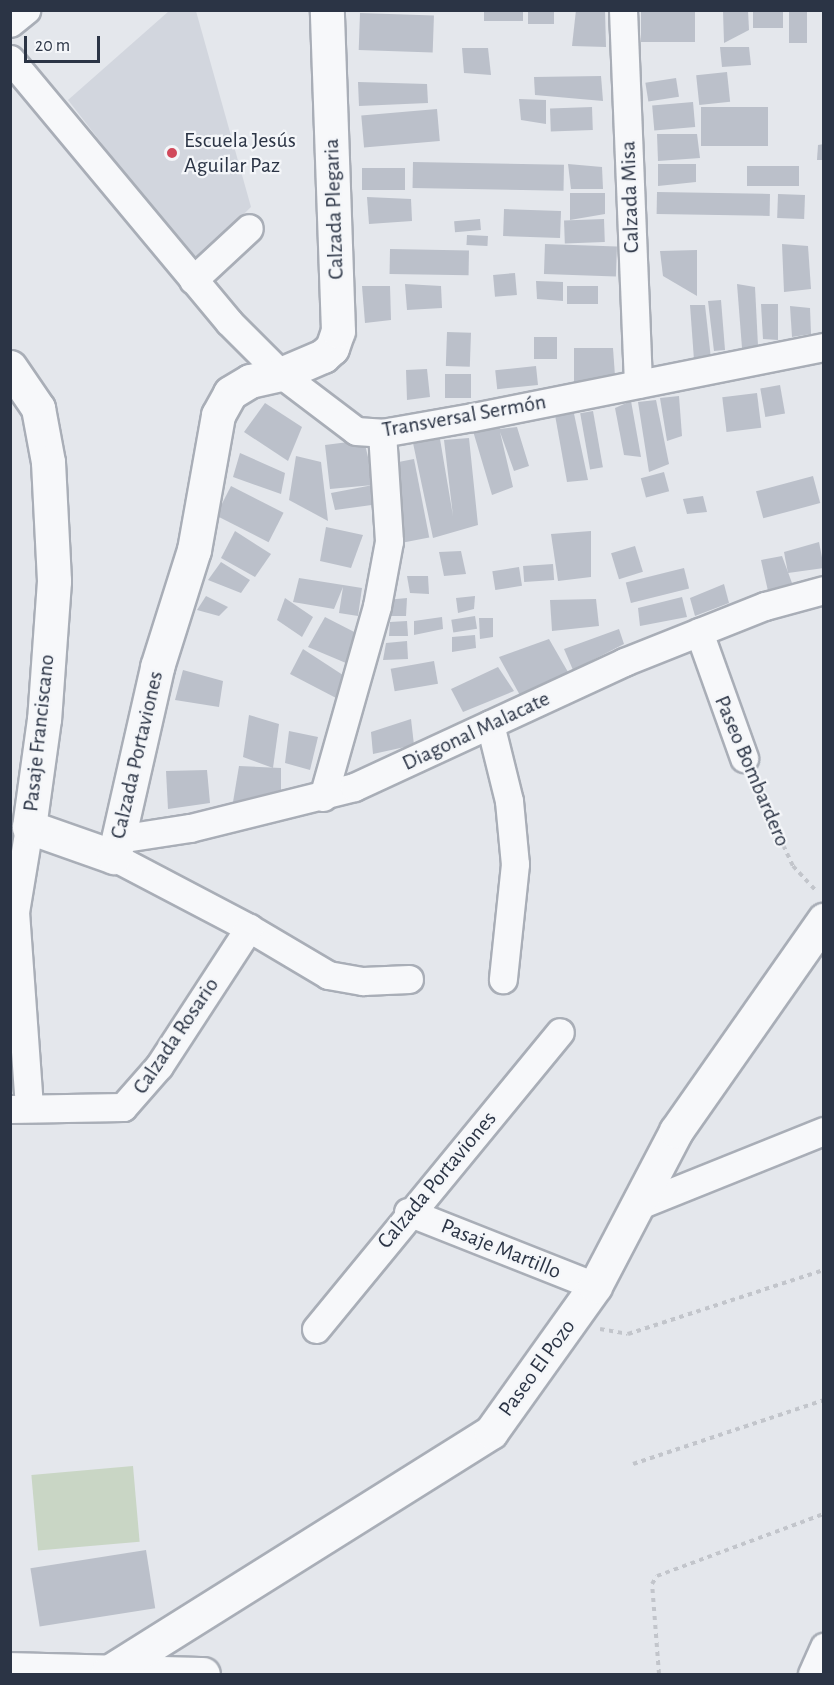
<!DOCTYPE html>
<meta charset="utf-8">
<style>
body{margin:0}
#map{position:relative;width:834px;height:1685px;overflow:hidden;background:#e4e7ec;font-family:"Alegreya Sans",sans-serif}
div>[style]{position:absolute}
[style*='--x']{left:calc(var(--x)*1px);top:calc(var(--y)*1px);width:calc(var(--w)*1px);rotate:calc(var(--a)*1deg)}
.built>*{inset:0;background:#d2d6de}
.green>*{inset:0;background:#c9d6c5;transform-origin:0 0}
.building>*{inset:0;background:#bbc0ca;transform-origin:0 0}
.path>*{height:4px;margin-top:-2px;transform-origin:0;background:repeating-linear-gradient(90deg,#c2c5cb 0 4.5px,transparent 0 9px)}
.roads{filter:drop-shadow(2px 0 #a9aeb7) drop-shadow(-2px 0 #a9aeb7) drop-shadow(0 2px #a9aeb7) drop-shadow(0 -2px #a9aeb7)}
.minor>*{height:27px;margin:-13.5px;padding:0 13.5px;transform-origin:13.5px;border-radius:13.5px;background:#f7f8fa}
.tertiary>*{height:33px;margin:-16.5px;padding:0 16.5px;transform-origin:16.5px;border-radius:16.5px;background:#f7f8fa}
.dots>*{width:16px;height:16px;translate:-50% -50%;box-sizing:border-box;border:3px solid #f4f6f9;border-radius:50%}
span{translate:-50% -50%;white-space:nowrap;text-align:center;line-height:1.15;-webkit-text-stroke:4.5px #f4f6f9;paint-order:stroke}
.poi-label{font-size:22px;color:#2b3445}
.left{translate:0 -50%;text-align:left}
.street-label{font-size:22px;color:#2b3445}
.frame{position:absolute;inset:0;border:12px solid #2b3445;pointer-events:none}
.scale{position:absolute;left:24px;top:36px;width:76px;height:27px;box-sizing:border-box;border:3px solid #2b3445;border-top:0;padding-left:8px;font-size:18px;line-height:21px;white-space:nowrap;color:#2b3445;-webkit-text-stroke:4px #f4f6f9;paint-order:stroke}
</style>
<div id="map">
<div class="built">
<div style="clip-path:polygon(169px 11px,196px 11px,251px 207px,194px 262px,68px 100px)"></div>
</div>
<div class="green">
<div style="left:133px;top:1466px;width:76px;height:102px;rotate:85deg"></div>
</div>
<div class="building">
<div style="left:484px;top:10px;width:39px;height:11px"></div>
<div style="left:528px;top:10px;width:26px;height:14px"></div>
<div style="clip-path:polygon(576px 10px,605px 10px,606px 47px,572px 46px)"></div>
<div style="clip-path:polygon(748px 10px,749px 30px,724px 43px,723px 11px)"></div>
<div style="left:753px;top:10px;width:30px;height:18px"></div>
<div style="left:789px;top:10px;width:18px;height:33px"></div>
<div style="left:641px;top:11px;width:54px;height:31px"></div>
<div style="left:360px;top:13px;width:74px;height:37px;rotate:2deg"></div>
<div style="clip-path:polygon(720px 47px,749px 47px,751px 65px,722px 67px)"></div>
<div style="clip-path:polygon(462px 48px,488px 48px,491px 75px,464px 73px)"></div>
<div style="left:727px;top:72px;width:30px;height:31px;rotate:84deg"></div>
<div style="clip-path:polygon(601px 76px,603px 101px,535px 95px,534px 77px)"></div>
<div style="left:676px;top:78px;width:19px;height:31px;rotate:81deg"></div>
<div style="clip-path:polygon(358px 82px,427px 84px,428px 103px,359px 106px)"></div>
<div style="clip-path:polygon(519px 99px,546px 100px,546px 124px,521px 120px)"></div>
<div style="left:693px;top:102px;width:25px;height:41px;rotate:85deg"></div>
<div style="left:592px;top:107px;width:23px;height:42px;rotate:88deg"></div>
<div style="left:768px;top:107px;width:39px;height:67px;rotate:90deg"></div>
<div style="left:437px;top:109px;width:32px;height:76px;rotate:85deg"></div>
<div style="clip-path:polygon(657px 134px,697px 134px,700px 158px,658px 161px)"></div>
<div style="clip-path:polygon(824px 144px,824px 160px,817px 160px,818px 145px)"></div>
<div style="left:413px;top:162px;width:151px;height:26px;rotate:1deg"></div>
<div style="clip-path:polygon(568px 164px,602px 167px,603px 189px,571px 189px)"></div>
<div style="clip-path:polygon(658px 164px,696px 164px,696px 182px,658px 186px)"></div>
<div style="left:747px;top:166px;width:52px;height:20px"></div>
<div style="left:362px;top:168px;width:43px;height:22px"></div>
<div style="left:657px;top:192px;width:113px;height:22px;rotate:1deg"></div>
<div style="clip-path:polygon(570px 193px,605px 193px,605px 214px,570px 220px)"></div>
<div style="left:778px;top:194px;width:27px;height:24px;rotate:2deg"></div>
<div style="clip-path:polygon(367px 197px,411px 199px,412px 221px,369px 224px)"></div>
<div style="left:561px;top:211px;width:27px;height:57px;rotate:92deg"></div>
<div style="left:480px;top:219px;width:11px;height:26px;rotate:85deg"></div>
<div style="left:604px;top:219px;width:23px;height:40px;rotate:88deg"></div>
<div style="left:467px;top:235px;width:21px;height:10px;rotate:3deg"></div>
<div style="left:545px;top:244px;width:72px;height:30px;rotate:2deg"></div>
<div style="clip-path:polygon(782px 244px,808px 246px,811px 289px,784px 292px)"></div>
<div style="left:390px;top:249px;width:79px;height:25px;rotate:1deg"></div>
<div style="clip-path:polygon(697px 250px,697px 296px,663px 276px,660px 251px)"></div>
<div style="left:515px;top:273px;width:22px;height:22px;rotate:85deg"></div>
<div style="clip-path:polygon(536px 281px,563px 282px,563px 301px,537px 299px)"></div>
<div style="clip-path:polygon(405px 284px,441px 286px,442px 308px,407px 310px)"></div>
<div style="clip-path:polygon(737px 284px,755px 287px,758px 346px,742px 348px)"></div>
<div style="clip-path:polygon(362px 286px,390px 286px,391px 320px,365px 323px)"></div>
<div style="left:567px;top:286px;width:31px;height:18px"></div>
<div style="clip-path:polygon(721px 300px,725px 350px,714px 351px,708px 301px)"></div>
<div style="clip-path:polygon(761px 304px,778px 304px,778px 340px,763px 339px)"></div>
<div style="clip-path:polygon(690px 305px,705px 305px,711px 359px,694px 360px)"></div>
<div style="clip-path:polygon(790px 306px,810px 308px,811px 334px,792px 337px)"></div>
<div style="left:447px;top:332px;width:24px;height:34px;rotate:2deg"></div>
<div style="left:557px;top:337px;width:22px;height:23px;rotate:90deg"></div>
<div style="clip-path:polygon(574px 348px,613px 348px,615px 376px,574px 382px)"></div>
<div style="left:536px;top:366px;width:19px;height:41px;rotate:84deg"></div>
<div style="clip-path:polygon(427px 369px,430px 397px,407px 400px,406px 370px)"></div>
<div style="left:445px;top:374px;width:26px;height:24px"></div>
<div style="left:780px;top:385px;width:29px;height:20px;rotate:80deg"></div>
<div style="left:757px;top:393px;width:35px;height:35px;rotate:83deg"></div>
<div style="clip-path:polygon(679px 396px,682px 436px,667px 441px,660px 398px)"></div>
<div style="clip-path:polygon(656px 400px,669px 464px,649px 472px,638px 402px)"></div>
<div style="clip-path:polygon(631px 401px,641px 457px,624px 455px,615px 408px)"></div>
<div style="clip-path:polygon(265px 403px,302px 427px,288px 461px,244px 432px)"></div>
<div style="clip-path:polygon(573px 409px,588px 480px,567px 482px,555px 415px)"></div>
<div style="left:593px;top:411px;width:57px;height:13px;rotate:80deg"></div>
<div style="clip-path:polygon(498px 422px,500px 429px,517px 427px,529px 466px,514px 471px,500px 432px,513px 487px,492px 495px,473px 431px)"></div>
<div style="clip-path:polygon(469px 438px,478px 525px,433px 538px,413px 443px,440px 439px,453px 516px,444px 440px)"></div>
<div style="clip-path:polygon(364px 440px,379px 504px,335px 510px,331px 493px,373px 485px,330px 489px,325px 445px)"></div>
<div style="clip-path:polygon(240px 453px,285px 473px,281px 494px,233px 477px)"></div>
<div style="clip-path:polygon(296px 456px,321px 462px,328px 521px,289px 500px)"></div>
<div style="left:414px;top:459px;width:80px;height:25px;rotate:79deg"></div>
<div style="left:664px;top:472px;width:20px;height:24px;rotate:75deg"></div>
<div style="left:813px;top:476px;width:28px;height:59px;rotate:75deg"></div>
<div style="left:231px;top:486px;width:59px;height:33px;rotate:27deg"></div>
<div style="clip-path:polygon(703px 496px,707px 512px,687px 514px,683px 499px)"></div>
<div style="clip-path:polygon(326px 527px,363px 535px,351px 568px,320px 561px)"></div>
<div style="clip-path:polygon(235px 531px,271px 554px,255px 577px,221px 558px)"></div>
<div style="clip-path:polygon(591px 531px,591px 577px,558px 581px,551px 534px)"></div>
<div style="clip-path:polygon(819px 542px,824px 568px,788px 573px,784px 552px)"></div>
<div style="left:635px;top:546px;width:27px;height:25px;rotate:73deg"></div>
<div style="clip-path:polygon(461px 551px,466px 574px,444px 576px,439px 552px)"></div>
<div style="clip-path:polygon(782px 556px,792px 583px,768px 591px,761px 560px)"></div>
<div style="clip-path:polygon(221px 562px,250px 580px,241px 593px,208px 580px)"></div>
<div style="left:553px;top:564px;width:16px;height:30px;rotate:86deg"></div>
<div style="left:519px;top:567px;width:19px;height:27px;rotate:81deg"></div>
<div style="left:684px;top:568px;width:21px;height:60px;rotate:76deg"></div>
<div style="clip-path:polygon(407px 576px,428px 576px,429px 594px,410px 593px)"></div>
<div style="clip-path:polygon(299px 578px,362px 588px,358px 616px,339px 613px,343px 587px,334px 609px,293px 602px)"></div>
<div style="clip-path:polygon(724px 584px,729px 603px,695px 616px,690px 598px)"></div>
<div style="clip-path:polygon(206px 596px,228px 607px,219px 616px,197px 610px)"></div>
<div style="clip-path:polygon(475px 596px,474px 609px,458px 613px,456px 598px)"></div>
<div style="clip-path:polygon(682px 597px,687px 617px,640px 626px,638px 608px)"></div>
<div style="clip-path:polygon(285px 598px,313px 617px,302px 637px,277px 620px)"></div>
<div style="clip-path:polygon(407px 598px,406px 616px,388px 616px,386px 600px)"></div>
<div style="clip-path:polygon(596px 599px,599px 626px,552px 631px,550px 600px)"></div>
<div style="left:475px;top:616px;width:13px;height:24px;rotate:81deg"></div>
<div style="clip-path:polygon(325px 617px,366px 638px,353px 666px,308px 647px)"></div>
<div style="clip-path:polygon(442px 617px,443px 629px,414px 635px,414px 621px)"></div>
<div style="clip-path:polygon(479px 618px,493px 618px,493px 637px,480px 639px)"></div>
<div style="clip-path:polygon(407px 621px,408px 636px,389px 636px,390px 622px)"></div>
<div style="clip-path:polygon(619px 629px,624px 644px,573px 670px,564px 649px)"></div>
<div style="clip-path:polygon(475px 635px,476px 648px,452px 652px,452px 637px)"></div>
<div style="clip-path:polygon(549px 639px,568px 672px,522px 699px,499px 657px)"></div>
<div style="clip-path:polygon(407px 641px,408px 659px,383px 660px,386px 643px)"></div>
<div style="clip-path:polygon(303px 649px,349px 679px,338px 699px,290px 674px)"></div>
<div style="left:434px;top:661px;width:23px;height:44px;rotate:80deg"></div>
<div style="clip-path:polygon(498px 667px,514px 691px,463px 712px,451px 689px)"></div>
<div style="clip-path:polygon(183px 670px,223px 681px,219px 707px,175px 700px)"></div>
<div style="clip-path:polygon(249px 715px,279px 724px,273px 768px,243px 757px)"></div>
<div style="clip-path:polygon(411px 719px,414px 745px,373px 754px,371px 732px)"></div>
<div style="clip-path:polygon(289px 731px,318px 737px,310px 770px,285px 763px)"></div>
<div style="clip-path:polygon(239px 766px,281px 768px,281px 790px,233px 802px)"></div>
<div style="clip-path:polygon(207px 770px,210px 803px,168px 809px,166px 771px)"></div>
<div style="left:146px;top:1550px;width:59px;height:117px;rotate:81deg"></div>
</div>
<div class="path">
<div style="--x:753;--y:780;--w:95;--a:65.1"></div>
<div style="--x:793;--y:866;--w:35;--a:47"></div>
<div style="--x:600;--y:1329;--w:28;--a:10"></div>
<div style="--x:628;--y:1334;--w:206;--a:-18.1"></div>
<div style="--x:633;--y:1464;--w:201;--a:-18.5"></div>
<div style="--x:659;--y:1674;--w:90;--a:-94.4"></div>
<div style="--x:652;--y:1584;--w:9;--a:-58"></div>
<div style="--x:657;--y:1576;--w:178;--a:-20.4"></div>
</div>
<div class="roads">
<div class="minor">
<div style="--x:623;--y:10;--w:374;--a:87.7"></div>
<div style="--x:10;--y:23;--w:21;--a:-39"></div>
<div style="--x:10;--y:59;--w:342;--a:50.2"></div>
<div style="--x:229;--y:322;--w:74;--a:45"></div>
<div style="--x:281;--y:374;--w:94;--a:37.2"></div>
<div style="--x:356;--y:431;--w:26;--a:4"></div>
<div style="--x:382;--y:433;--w:92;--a:-10"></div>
<div style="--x:473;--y:417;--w:358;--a:-11.3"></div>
<div style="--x:193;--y:280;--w:76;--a:-42.9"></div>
<div style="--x:699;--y:632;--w:134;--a:70.3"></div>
<div style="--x:490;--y:724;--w:79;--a:76.1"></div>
<div style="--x:509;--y:801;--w:63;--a:84.6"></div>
<div style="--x:515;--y:864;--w:116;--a:96"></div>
<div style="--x:323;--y:797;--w:198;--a:-74.2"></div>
<div style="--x:377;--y:606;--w:66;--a:-79.5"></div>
<div style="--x:389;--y:541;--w:108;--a:-93.7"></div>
<div style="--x:118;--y:839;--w:73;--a:-8.7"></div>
<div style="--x:190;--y:828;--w:169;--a:-14"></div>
<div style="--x:354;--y:787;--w:298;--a:-24.8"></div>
<div style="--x:624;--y:662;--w:152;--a:-21.7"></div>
<div style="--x:765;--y:606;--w:61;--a:-15.2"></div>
<div style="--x:114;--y:857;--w:153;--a:27.7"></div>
<div style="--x:249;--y:928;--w:92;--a:30.7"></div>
<div style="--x:328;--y:975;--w:36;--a:10"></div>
<div style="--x:363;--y:981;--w:46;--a:-2.5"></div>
<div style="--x:29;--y:1107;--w:196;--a:-94.1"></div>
<div style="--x:15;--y:912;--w:86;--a:-80.6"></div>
<div style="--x:10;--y:1109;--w:113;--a:-1"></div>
<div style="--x:123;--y:1107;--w:55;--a:-48.7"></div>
<div style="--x:159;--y:1066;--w:165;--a:-56.9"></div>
<div style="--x:637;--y:1206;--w:201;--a:-21.9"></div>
<div style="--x:408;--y:1212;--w:201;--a:21.6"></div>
<div style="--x:316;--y:1329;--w:384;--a:-50.6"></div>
<div style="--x:812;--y:1674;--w:30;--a:-66"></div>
</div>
<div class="tertiary">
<div style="--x:10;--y:367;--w:50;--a:55.7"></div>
<div style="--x:38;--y:408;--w:55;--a:79.5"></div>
<div style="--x:48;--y:462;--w:119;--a:87.1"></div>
<div style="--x:54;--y:581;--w:138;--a:94.1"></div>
<div style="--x:44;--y:719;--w:109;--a:97.9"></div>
<div style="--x:29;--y:827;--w:90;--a:19.4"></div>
<div style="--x:114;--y:857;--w:195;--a:-77.2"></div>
<div style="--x:157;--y:667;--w:123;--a:-72.5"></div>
<div style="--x:194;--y:550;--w:137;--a:-79.9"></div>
<div style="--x:218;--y:415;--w:25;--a:-61"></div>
<div style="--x:230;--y:393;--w:23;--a:-31"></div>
<div style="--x:250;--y:381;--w:32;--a:-13"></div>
<div style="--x:281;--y:374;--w:46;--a:-23.2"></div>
<div style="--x:323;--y:356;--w:12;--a:-42"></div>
<div style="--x:332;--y:348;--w:18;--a:-71"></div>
<div style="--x:338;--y:331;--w:321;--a:-92"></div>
<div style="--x:10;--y:1669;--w:193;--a:1.5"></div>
<div style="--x:107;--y:1673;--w:453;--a:-32.1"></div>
<div style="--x:491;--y:1432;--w:179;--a:-54.5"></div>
<div style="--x:595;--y:1286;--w:175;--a:-62.4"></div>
<div style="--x:676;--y:1131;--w:258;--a:-55"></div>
</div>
</div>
<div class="dots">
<div style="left:172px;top:153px;background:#d1495b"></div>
</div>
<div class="poi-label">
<span class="left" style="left:184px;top:153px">Escuela Jesús<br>Aguilar Paz</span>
</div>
<div class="street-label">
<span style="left:630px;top:197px;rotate:-92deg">Calzada Misa</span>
<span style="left:334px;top:209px;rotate:-92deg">Calzada Plegaria</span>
<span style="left:464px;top:416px;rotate:-10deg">Transversal Sermón</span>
<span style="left:476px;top:731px;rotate:-25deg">Diagonal Malacate</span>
<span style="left:39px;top:733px;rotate:-84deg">Pasaje Franciscano</span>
<span style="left:137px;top:755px;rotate:-77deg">Calzada Portaviones</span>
<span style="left:752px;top:771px;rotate:67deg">Paseo Bombardero</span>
<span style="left:176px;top:1036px;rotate:-56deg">Calzada Rosario</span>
<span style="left:437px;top:1180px;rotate:-50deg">Calzada Portaviones</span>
<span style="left:501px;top:1249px;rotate:22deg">Pasaje Martillo</span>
<span style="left:537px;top:1368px;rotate:-54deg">Paseo El Pozo</span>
</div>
<div class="frame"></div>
<div class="scale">20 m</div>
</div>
